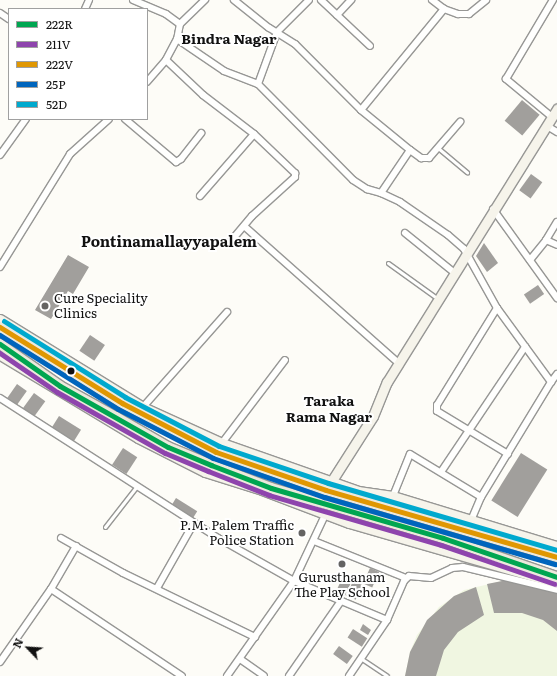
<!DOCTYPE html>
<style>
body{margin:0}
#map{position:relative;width:557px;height:676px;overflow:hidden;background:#fdfcf7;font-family:Literata,serif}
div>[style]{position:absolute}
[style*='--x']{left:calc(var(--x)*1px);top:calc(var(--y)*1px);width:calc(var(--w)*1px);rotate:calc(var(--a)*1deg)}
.pitch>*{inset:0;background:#f0f6e1}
.building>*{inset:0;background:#a19f9c;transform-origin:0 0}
.roads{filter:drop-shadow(1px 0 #979795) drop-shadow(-1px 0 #979795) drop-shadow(0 1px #979795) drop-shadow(0 -1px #979795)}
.lane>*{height:3px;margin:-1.5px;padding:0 1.5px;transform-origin:1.5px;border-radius:1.5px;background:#fffffe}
.street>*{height:6px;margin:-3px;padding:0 3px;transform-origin:3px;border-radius:3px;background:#fffffe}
.secondary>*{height:9px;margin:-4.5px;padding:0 4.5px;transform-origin:4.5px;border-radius:4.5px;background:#f6f4eb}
.primary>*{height:10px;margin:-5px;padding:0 5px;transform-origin:5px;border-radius:5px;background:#ede9dc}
.bus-1>*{height:5px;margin:-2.5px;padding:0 2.5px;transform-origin:2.5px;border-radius:2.5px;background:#00a651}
.bus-2>*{height:5px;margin:-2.5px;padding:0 2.5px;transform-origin:2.5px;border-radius:2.5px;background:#8e44ad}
.bus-3>*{height:5px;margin:-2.5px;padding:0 2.5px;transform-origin:2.5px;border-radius:2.5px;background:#e09702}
.bus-4>*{height:5px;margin:-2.5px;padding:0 2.5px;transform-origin:2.5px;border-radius:2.5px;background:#0065bd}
.bus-5>*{height:5px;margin:-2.5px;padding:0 2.5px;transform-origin:2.5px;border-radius:2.5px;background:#00a9ce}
.dots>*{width:11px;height:11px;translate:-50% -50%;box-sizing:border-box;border:2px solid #fff;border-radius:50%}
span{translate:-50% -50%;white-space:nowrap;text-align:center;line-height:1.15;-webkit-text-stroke:4px #fff;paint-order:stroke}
.poi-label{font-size:13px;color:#111}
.left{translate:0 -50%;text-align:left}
.right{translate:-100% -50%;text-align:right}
.neighbourhood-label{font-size:14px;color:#111;font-weight:700}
.quarter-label{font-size:15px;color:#111;font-weight:700}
.legend{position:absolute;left:8px;top:8px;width:140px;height:112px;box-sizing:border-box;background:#fff;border:1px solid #a0a0a0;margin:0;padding:5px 7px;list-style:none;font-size:12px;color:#111}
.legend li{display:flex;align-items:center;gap:8px;height:20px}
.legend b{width:20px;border:1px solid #a0a0a0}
.north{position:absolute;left:8px;top:628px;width:40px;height:40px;-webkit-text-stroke:3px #fff;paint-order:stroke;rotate:295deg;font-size:11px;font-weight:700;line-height:16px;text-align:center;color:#111}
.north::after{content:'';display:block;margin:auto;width:14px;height:18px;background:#111;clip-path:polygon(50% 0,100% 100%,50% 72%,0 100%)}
</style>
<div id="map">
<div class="pitch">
<div style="clip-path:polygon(502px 581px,557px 592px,557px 676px,405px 676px,410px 652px,417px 635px,439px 607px,464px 590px)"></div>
</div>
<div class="building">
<div style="left:522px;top:100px;width:23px;height:27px;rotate:40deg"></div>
<div style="left:531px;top:174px;width:14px;height:20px;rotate:36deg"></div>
<div style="clip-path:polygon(484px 243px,498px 263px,487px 272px,476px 256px)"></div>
<div style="clip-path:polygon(68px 255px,89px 267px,73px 294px,68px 291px,51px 319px,35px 310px)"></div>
<div style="left:538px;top:285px;width:11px;height:17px;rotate:56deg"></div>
<div style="left:90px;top:335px;width:18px;height:19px;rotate:34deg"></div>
<div style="left:17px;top:384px;width:12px;height:17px;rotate:35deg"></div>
<div style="left:34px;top:393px;width:14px;height:22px;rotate:36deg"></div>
<div style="left:59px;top:416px;width:26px;height:15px;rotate:32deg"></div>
<div style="left:123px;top:448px;width:17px;height:20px;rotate:33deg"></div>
<div style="left:521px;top:453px;width:31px;height:56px;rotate:32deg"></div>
<div style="left:176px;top:498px;width:25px;height:9px;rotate:32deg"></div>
<div style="left:370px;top:568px;width:10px;height:17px;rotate:24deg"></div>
<div style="left:343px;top:576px;width:10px;height:17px;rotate:24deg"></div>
<div style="left:353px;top:581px;width:10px;height:16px;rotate:24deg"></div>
<div style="clip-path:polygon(502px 581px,523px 581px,557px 592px,557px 631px,543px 620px,522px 613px,494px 613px,487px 584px)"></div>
<div style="clip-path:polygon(476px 587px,484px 615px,458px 632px,444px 650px,436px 676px,405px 676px,410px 652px,427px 620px,454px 596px)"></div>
<div style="clip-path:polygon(363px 624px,371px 630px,368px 635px,360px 630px)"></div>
<div style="left:353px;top:629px;width:17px;height:10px;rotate:33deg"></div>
<div style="left:339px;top:646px;width:17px;height:10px;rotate:36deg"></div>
</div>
<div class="roads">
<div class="lane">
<div style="--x:438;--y:148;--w:38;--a:40"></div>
<div style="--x:388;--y:263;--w:57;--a:35.7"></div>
<div style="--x:105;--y:527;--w:52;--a:-52"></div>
<div style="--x:362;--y:659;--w:30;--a:34"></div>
</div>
<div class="street">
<div style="--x:133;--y:0;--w:36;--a:23"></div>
<div style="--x:166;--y:14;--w:17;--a:36"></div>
<div style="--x:180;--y:24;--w:15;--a:101"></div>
<div style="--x:177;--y:39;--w:24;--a:118"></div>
<div style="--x:166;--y:60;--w:29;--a:131"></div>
<div style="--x:321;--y:0;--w:67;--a:43.2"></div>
<div style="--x:85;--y:9;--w:10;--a:-66"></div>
<div style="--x:444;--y:9;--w:15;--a:20"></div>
<div style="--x:458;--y:14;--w:11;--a:0"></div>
<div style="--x:469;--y:14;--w:22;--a:-39"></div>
<div style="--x:0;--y:13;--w:11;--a:34"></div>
<div style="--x:337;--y:15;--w:21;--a:-47"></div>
<div style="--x:180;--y:24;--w:35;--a:-44"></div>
<div style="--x:177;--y:39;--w:57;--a:34.2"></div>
<div style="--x:224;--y:71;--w:36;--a:21"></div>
<div style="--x:258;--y:84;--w:135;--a:45.3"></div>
<div style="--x:353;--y:180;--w:17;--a:33"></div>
<div style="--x:367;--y:189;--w:15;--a:16"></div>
<div style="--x:381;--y:193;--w:52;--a:-56"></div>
<div style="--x:410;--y:150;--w:63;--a:-140.8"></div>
<div style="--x:361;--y:110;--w:93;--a:-135"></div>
<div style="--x:295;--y:44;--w:31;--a:-148"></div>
<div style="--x:269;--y:28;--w:45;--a:-141.3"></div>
<div style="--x:166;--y:60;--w:51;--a:43.4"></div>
<div style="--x:203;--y:95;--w:64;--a:37.4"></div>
<div style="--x:254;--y:134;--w:57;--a:43.6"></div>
<div style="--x:295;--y:173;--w:4;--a:90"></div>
<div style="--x:295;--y:177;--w:58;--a:137.8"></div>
<div style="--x:252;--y:216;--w:33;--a:130"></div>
<div style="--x:258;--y:84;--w:55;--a:-69.9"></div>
<div style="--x:277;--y:32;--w:45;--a:-45"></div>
<div style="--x:361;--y:110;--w:131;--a:-50.6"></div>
<div style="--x:444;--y:9;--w:15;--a:-143"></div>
<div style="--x:552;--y:117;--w:60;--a:-140.4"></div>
<div style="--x:506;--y:79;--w:92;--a:-59.3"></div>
<div style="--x:125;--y:119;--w:67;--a:40.1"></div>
<div style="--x:176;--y:162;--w:6;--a:-31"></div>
<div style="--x:181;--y:159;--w:33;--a:-52"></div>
<div style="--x:547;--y:126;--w:12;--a:31"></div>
<div style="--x:410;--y:150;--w:14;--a:36"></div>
<div style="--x:421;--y:158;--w:8;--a:0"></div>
<div style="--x:429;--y:158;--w:48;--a:-49.3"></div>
<div style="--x:0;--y:155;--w:44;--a:-54.2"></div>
<div style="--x:381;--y:193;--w:21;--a:25"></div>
<div style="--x:400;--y:202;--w:58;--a:34.5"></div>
<div style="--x:448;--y:235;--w:21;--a:41"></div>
<div style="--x:464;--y:249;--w:68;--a:60.8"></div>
<div style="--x:497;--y:308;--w:92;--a:53.9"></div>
<div style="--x:551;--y:382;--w:135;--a:121.3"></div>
<div style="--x:200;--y:196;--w:82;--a:-48.9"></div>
<div style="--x:493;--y:209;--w:110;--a:54.3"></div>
<div style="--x:244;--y:226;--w:202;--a:41.6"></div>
<div style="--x:405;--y:233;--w:59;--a:38.8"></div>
<div style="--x:546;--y:240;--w:21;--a:-59"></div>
<div style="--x:530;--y:260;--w:26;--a:-51"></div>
<div style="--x:546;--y:240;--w:12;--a:24"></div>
<div style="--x:0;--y:267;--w:133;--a:-58.2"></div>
<div style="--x:70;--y:154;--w:52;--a:-41.9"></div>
<div style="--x:497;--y:308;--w:114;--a:121.7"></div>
<div style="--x:437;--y:405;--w:6;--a:90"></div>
<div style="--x:437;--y:411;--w:83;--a:31.2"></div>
<div style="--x:551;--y:382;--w:10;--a:-53"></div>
<div style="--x:0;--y:398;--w:259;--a:32.7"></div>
<div style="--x:218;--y:538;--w:87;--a:29.5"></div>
<div style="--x:294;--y:581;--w:101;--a:22.8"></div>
<div style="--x:143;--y:407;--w:127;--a:-48.5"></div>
<div style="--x:222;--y:443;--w:104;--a:-52.8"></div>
<div style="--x:441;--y:472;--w:151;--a:-56.1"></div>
<div style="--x:393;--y:496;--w:45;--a:-68"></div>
<div style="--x:410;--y:454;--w:83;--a:31.2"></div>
<div style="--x:481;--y:497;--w:26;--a:113"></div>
<div style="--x:61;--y:538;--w:71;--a:29.4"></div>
<div style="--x:123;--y:573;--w:147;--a:25.9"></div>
<div style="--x:314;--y:541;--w:99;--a:21.9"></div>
<div style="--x:157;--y:588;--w:75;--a:-60.4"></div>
<div style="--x:51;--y:589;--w:157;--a:33.6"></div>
<div style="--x:240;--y:659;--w:29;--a:35"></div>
<div style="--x:0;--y:662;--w:89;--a:-55.1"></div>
<div style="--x:51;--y:589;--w:50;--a:-59.8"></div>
<div style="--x:227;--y:676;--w:116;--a:-54.8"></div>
<div style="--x:294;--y:581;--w:73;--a:-64.8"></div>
<div style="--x:289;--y:676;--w:91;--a:-55.3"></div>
<div style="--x:349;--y:676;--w:68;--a:-55.8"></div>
<div style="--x:387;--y:620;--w:43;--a:-66.4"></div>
<div style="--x:404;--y:581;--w:7;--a:-45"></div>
<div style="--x:409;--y:576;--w:22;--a:5"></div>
<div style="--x:431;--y:578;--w:23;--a:-25"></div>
<div style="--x:452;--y:568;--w:11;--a:-5"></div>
<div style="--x:463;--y:567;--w:97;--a:13.7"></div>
</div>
<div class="secondary">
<div style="--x:0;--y:319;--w:168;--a:31.6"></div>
<div style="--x:143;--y:407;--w:87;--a:24.5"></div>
<div style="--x:222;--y:443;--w:144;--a:19.4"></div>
<div style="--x:358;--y:491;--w:35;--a:8"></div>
<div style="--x:393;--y:496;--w:171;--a:17"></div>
<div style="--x:0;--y:355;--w:161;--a:31"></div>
<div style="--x:138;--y:438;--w:75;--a:26.9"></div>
<div style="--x:205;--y:472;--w:60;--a:17.5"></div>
<div style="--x:262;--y:490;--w:93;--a:20.8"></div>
<div style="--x:349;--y:523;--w:216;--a:16.1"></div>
<div style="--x:331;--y:482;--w:78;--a:-57.5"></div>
<div style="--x:373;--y:416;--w:37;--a:-68"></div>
<div style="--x:387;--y:382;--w:322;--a:-58.1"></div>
</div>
<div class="primary">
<div style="--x:0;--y:327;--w:144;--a:31.9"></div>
<div style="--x:122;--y:403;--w:106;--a:27.5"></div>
<div style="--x:216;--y:452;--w:116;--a:19.1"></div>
<div style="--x:326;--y:490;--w:241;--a:16.2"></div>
<div style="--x:0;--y:344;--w:73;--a:35"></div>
<div style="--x:60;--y:386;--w:64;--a:29"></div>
<div style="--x:116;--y:417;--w:60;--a:30"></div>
<div style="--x:168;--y:447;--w:47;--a:22.7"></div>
<div style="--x:211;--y:465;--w:64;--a:21"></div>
<div style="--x:271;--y:488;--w:179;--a:16.2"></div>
<div style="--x:443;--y:538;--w:120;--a:18.9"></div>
</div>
</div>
<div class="bus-1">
<div style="--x:0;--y:344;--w:73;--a:35"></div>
<div style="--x:60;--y:386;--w:124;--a:29.5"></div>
<div style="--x:168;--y:447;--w:47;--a:22.7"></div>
<div style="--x:211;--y:465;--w:64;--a:21"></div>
<div style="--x:271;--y:488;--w:179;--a:16.2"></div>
<div style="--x:443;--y:538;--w:120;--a:18.9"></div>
</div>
<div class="bus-2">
<div style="--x:0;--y:353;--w:69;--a:34.4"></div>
<div style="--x:57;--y:392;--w:124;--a:29.5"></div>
<div style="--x:165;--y:453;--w:47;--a:22.7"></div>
<div style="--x:208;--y:471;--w:66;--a:21.5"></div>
<div style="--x:269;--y:495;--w:179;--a:16.2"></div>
<div style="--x:441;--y:545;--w:120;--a:18.9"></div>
</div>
<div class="bus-3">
<div style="--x:0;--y:327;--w:144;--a:31.9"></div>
<div style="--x:122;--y:403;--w:106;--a:27.5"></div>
<div style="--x:216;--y:452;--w:116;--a:19.1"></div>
<div style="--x:326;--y:490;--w:241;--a:16.2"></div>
</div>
<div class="bus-4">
<div style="--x:0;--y:335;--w:139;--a:32.1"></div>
<div style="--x:118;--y:409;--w:107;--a:27.3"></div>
<div style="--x:213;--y:458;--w:118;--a:19.4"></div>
<div style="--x:324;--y:497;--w:241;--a:16.2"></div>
</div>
<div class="bus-5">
<div style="--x:4;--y:321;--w:143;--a:32.1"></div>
<div style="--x:125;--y:397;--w:106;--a:27.5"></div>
<div style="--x:219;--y:446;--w:115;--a:18.7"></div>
<div style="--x:328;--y:483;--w:239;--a:16.3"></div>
</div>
<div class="dots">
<div style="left:45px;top:306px;background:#646362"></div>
<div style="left:71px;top:371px;background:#111"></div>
<div style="left:302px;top:533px;background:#646362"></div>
<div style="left:342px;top:564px;background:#646362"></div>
</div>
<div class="poi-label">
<span class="left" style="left:54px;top:306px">Cure Speciality<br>Clinics</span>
<span class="right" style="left:294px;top:533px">P.M. Palem Traffic<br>Police Station</span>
<span style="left:342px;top:585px">Gurusthanam<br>The Play School</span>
</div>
<div class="neighbourhood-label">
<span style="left:229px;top:38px">Bindra Nagar</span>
<span style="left:329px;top:408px">Taraka<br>Rama Nagar</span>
</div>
<div class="quarter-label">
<span style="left:169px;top:241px">Pontinamallayyapalem</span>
</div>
<ul class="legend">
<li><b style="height:5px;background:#00a651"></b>222R</li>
<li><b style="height:5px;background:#8e44ad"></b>211V</li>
<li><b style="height:5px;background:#e09702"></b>222V</li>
<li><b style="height:5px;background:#0065bd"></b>25P</li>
<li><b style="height:5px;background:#00a9ce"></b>52D</li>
</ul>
<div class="north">N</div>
</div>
